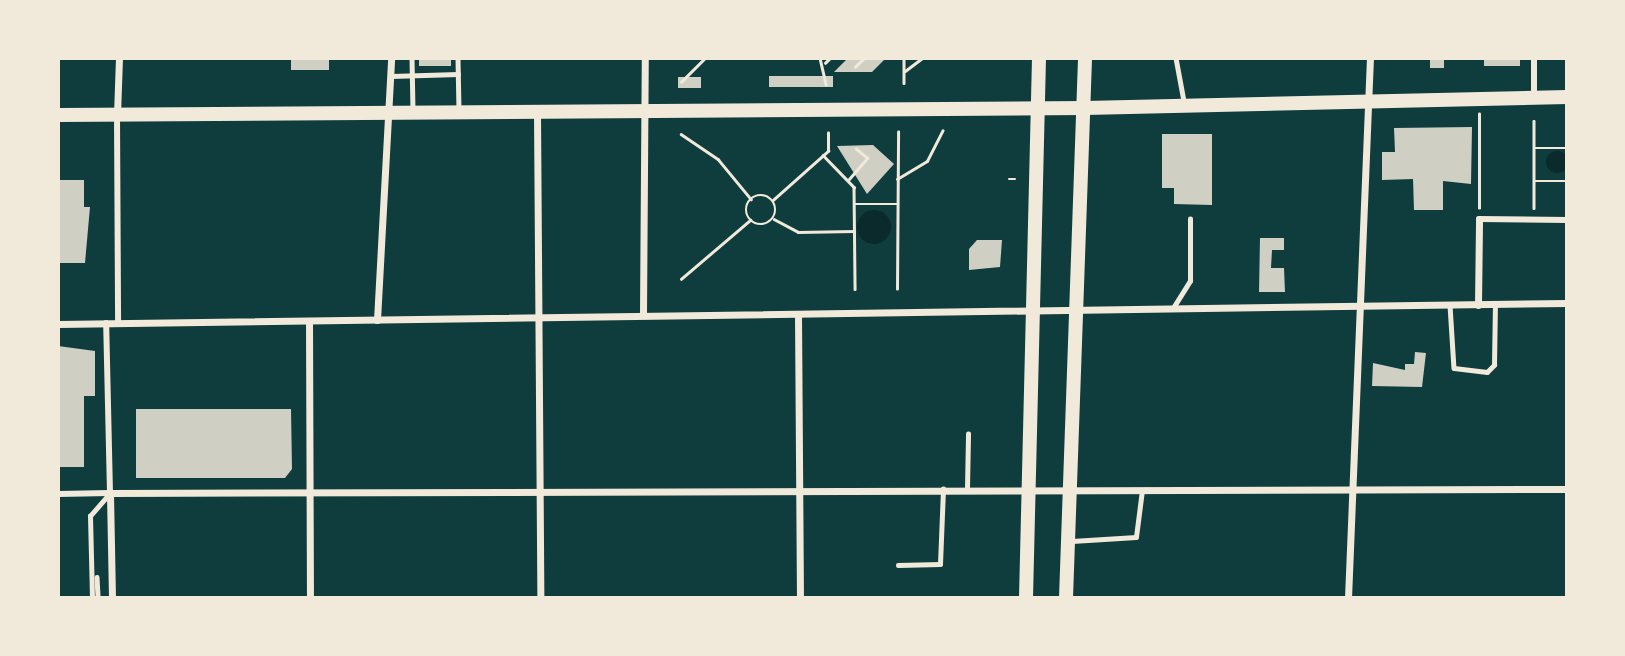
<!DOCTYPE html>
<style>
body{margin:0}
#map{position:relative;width:1625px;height:656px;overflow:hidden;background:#0f3d3e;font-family:"Archivo Narrow",sans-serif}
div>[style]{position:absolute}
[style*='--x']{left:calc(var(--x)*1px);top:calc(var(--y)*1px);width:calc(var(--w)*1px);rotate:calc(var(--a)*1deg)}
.water>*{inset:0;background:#0a2a2b}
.round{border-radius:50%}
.building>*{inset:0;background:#cfcfc3;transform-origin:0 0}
.path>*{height:2.5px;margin:-1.25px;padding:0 1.25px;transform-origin:1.25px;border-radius:1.25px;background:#f1e9da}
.path>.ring{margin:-1.25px;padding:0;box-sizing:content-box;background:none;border:2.5px solid #f1e9da;border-radius:50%}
.service>*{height:4.5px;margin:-2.25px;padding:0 2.25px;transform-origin:2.25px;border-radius:2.25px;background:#f1e9da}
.pedestrian>*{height:6px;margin:-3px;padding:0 3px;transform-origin:3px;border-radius:3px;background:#f1e9da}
.minor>*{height:7px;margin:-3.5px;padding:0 3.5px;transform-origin:3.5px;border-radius:3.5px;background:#f1e9da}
.secondary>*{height:14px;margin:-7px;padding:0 7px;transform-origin:7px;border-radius:7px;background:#f1e9da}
.primary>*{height:14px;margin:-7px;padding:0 7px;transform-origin:7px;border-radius:7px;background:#f1e9da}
span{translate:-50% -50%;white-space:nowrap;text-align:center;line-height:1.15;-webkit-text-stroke:5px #f1e9da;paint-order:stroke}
.frame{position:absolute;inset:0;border:60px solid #f1e9da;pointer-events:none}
</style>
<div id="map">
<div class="water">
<div class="round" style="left:1546px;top:151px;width:22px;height:22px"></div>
<div class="round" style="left:857px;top:210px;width:34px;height:34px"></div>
</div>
<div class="building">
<div style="left:291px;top:58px;width:38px;height:12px"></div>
<div style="left:419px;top:58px;width:32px;height:8px"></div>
<div style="clip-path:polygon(848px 58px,886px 58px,872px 72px,834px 72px)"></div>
<div style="left:1430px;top:58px;width:14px;height:10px"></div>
<div style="left:1484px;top:58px;width:36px;height:8px"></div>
<div style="left:833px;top:76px;width:11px;height:64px;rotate:90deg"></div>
<div style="left:701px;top:77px;width:11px;height:23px;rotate:90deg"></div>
<div style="clip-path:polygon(1472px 127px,1471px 184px,1443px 181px,1443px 210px,1414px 210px,1413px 179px,1382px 180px,1382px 152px,1395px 152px,1394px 128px)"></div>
<div style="clip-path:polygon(1162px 134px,1212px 134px,1212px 205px,1174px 204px,1174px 188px,1162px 188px)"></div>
<div style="clip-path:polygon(873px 145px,894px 164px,867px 194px,837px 146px)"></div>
<div style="clip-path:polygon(58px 180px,84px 180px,84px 207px,90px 207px,85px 263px,58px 263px)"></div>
<div style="clip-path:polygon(1260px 238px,1284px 238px,1284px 250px,1272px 250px,1271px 268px,1284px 268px,1285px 292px,1259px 292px)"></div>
<div style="clip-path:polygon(977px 240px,1002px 240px,1000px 267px,969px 270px,969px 249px)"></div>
<div style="clip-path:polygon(58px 346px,95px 351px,95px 396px,84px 396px,84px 467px,58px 467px)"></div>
<div style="clip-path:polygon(1415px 352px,1426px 353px,1422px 387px,1372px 386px,1373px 363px,1405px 370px,1405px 364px,1414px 364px)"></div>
<div style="clip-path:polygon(136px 409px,291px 409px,292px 469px,285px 478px,136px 478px)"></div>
</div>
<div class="path">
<div style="--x:820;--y:58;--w:27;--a:77"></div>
<div style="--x:904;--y:58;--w:25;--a:90"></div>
<div style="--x:825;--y:63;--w:7;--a:-45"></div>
<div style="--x:855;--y:67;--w:13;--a:-45"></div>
<div style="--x:905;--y:71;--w:21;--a:-37"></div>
<div style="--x:681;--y:82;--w:34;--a:-45"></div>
<div style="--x:1534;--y:121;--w:87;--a:90"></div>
<div style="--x:681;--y:134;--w:45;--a:34"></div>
<div style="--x:718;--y:159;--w:52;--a:50.5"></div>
<div style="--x:1534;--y:148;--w:33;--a:0"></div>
<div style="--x:823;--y:155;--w:45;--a:45.9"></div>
<div style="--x:854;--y:187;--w:102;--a:89.4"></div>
<div style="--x:849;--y:179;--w:28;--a:-49"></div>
<div style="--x:867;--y:158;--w:14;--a:-141"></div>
<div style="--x:897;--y:179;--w:35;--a:-31"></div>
<div style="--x:927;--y:161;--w:34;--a:-63"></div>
<div style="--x:1009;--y:179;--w:6;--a:0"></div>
<div style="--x:1534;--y:181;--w:33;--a:0"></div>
<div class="ring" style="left:746px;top:195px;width:27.5px;height:27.5px"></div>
<div style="--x:773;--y:200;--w:74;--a:-41.7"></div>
<div style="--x:828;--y:151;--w:18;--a:-90"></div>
<div style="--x:854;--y:204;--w:43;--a:0"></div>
<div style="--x:1479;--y:208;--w:94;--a:-90"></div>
<div style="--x:774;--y:219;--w:27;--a:28"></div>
<div style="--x:798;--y:232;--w:56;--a:-1"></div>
<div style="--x:681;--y:279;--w:91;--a:-40.5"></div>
<div style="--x:897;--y:289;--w:157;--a:-89.6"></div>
</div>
<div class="service">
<div style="--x:412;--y:58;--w:54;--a:88.9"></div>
<div style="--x:458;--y:58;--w:51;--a:88.9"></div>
<div style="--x:1176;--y:58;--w:44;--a:79.5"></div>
<div style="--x:391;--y:76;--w:67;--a:-1.7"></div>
<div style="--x:1450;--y:305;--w:63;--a:86.4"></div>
<div style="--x:1454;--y:368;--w:33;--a:7"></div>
<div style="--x:1487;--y:372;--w:10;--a:-45"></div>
<div style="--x:1494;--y:365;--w:61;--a:-89.1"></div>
<div style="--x:1173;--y:308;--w:32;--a:-58"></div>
<div style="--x:1190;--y:281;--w:62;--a:-90"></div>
<div style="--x:967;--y:488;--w:54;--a:-88.9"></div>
<div style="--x:1072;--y:541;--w:64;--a:-3.6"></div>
<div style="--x:1136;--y:537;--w:47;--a:-82.7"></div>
<div style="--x:898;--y:565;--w:42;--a:-1.4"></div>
<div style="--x:940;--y:564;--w:75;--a:-87.7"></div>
<div style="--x:97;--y:577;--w:21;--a:87"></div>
<div style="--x:92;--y:598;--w:82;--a:-91.4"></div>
<div style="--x:90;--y:516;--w:29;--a:-49"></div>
</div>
<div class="pedestrian">
<div style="--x:1534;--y:58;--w:39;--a:90"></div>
<div style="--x:117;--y:115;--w:208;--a:89.7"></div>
<div style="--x:1479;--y:219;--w:88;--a:0.7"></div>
<div style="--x:58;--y:494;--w:52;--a:-1.1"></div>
<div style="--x:110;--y:493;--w:170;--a:-91.3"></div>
</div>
<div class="minor">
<div style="--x:537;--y:112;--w:486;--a:89.6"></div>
<div style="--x:117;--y:115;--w:57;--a:-88"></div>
<div style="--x:1478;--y:305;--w:86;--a:-89.3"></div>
<div style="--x:798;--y:314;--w:284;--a:89.6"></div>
<div style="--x:643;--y:315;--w:257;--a:-89.6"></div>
<div style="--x:377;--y:320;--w:262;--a:-86.9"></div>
<div style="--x:309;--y:321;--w:277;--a:89.8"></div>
<div style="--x:58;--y:324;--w:1509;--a:-0.8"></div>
<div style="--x:112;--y:598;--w:105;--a:-91.1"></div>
<div style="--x:110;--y:493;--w:1457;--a:-0.16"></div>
<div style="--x:1348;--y:598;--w:540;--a:-87.67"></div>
</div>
<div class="secondary">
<div style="--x:58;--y:115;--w:1027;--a:-0.39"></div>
<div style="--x:1085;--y:108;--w:482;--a:-1.3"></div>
</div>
<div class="primary">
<div style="--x:1026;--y:598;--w:540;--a:-88.62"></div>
<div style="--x:1066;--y:598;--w:540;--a:-87.98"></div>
</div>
<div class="frame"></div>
</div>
